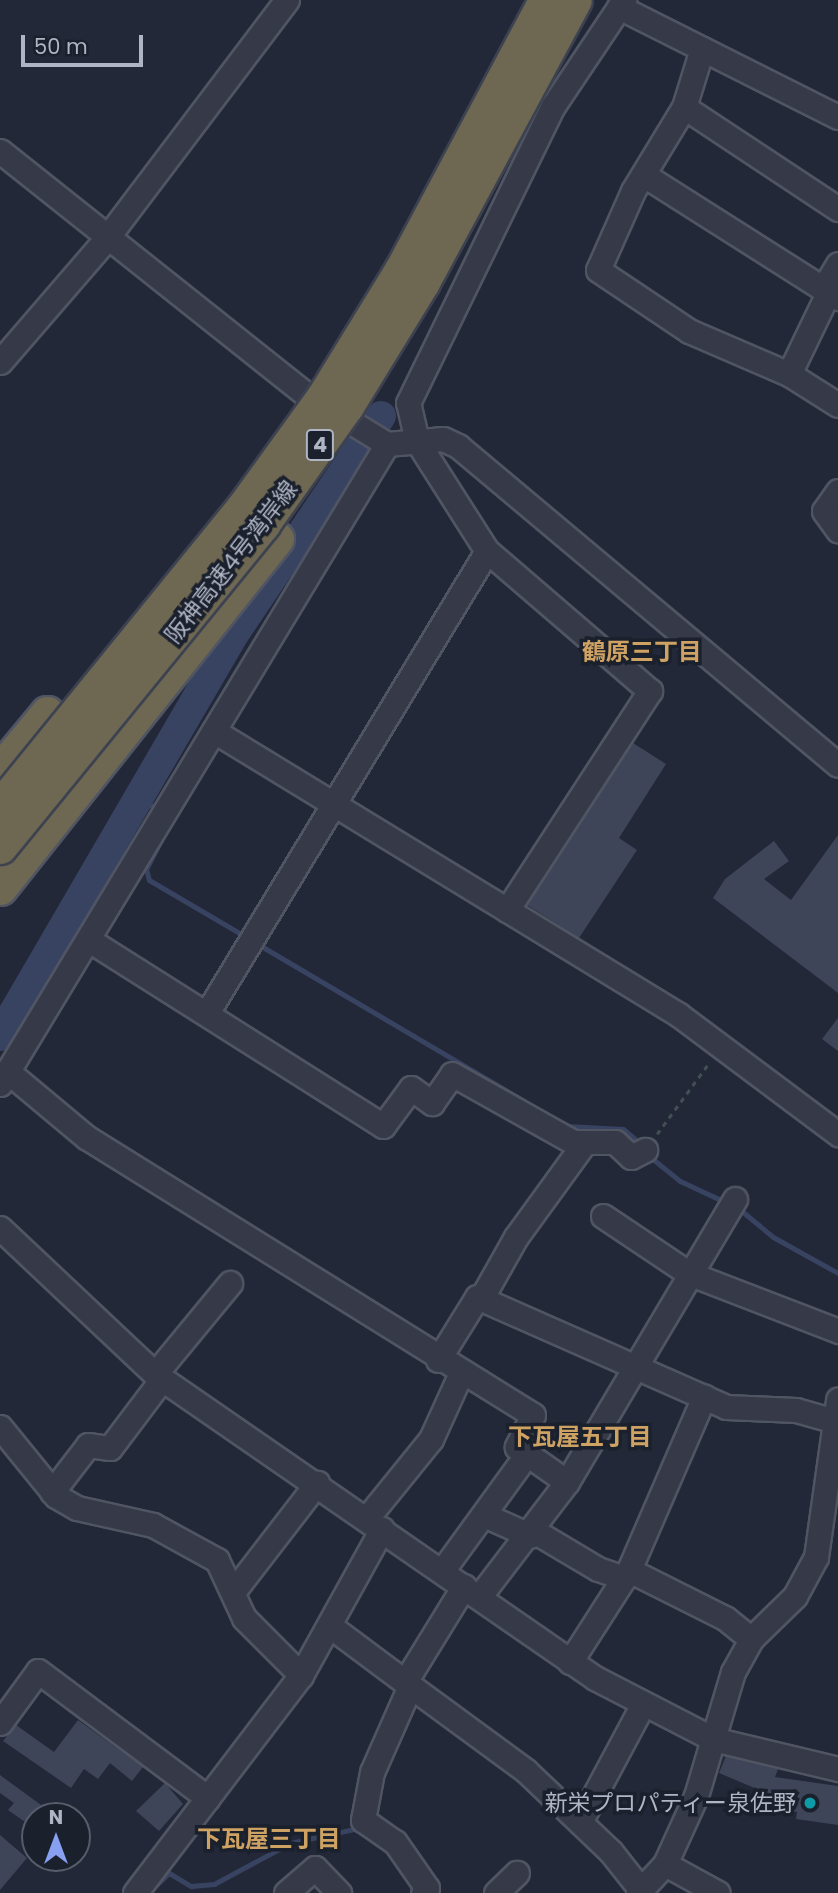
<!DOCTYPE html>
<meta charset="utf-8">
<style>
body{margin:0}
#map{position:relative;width:838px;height:1893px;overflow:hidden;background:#222838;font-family:Poppins,"Noto Sans JP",sans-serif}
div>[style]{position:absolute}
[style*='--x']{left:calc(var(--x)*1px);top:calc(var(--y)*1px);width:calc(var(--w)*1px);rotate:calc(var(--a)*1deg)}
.stream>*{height:5px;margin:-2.5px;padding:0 2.5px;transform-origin:2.5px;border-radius:2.5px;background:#384361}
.river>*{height:30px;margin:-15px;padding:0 15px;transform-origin:15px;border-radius:15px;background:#384361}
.building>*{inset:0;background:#3e4558}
.path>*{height:2.5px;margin-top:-1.25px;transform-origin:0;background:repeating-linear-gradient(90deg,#425056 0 5px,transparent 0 10px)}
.roads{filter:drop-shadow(2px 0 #505563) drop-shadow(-2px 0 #505563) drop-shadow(0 2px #505563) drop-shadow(0 -2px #505563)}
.minor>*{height:23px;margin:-11.5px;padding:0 11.5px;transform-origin:11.5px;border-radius:11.5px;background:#363a48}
.highway>*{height:33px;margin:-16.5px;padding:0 16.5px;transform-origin:16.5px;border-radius:16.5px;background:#6e6853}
.bridges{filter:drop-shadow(2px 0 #3d4250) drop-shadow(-2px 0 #3d4250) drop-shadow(0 2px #3d4250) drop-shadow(0 -2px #3d4250)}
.highway-bridge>*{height:33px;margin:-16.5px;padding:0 16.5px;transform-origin:16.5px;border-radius:16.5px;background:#6e6853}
.dots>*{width:19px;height:19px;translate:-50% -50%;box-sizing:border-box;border:4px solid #1b202d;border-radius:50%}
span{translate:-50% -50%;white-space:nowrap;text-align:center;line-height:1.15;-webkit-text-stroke:7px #1b202d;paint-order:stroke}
.shield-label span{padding:2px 5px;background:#1b202d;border:2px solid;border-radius:5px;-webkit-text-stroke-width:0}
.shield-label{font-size:21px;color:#b0b5c5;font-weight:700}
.street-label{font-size:23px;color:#b0b5c5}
.poi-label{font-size:23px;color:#b0b5c5}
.right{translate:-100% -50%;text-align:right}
.neighbourhood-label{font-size:24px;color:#cea262;font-weight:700}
.north{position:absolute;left:21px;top:1802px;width:70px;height:70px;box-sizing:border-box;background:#1b202d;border:2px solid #575c6a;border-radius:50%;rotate:0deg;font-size:19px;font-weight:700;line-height:28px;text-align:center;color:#b0b5c5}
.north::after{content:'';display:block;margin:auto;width:24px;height:32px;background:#88a0f2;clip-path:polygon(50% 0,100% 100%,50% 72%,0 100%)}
.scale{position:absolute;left:21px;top:35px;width:122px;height:32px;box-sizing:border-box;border:4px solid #b0b5c5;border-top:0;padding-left:9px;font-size:21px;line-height:24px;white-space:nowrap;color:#b0b5c5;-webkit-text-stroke:5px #1b202d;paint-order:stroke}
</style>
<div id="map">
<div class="stream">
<div style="--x:140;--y:799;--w:20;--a:30"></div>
<div style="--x:161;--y:840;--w:33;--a:117"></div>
<div style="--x:146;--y:869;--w:11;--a:75"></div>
<div style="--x:149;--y:880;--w:107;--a:30.4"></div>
<div style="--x:261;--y:946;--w:305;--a:30.5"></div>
<div style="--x:566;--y:1126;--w:57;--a:3"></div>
<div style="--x:623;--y:1129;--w:23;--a:40"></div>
<div style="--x:649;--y:1156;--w:40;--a:39"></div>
<div style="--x:680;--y:1181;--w:50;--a:25"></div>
<div style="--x:738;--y:1208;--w:45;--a:39.6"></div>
<div style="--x:773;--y:1237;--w:74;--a:29"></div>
<div style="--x:148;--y:1893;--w:29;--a:-44"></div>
<div style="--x:169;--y:1873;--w:26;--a:31"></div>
<div style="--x:191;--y:1886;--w:23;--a:-5"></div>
<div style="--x:214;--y:1884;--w:86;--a:-28.3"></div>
<div style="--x:290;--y:1843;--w:71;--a:-12.3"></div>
</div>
<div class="river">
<div style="--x:0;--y:1036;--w:465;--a:-59.8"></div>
<div style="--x:234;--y:634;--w:263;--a:-56"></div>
</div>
<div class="building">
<div style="clip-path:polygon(633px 743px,666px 764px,619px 838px,637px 850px,579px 938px,527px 905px)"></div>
<div style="clip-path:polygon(838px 835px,838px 993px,713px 898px,725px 879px,774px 841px,789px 861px,764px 879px,791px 900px)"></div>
<div style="clip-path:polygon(838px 1018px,838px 1051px,822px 1039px)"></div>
<div style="clip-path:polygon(78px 1720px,143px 1767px,132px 1781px,110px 1763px,98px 1779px,84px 1769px,71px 1788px,3px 1741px,16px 1725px,54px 1752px)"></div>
<div style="clip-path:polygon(726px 1756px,778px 1769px,775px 1777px,838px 1786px,838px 1825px,796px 1819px,797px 1812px,781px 1809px,783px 1800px,719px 1773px)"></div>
<div style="clip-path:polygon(0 1775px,56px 1816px,35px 1816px,35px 1829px,8px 1810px,14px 1803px,0 1793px)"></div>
<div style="clip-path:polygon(165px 1783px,183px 1804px,159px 1831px,136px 1811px)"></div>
<div style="clip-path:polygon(0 1835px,27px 1858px,0 1890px)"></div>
</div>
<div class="path">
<div style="--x:657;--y:1134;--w:88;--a:-53.8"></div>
</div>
<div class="roads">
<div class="minor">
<div style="--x:619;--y:7;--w:245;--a:26.7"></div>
<div style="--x:702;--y:49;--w:61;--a:107.2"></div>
<div style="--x:684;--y:107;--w:98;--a:121.3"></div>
<div style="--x:633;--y:191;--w:86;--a:113.9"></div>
<div style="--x:598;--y:270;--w:110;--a:33.8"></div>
<div style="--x:689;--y:331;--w:109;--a:23.3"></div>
<div style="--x:789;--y:374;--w:58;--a:32.3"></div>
<div style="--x:684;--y:107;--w:185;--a:33.5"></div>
<div style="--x:0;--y:151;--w:390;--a:38.5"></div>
<div style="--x:305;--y:394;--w:96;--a:31.4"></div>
<div style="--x:387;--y:444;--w:56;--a:-5.1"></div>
<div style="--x:443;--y:439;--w:17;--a:25"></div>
<div style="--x:458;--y:446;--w:496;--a:40"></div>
<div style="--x:644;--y:175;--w:230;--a:32.4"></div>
<div style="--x:823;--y:289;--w:29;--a:-59"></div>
<div style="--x:0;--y:362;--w:162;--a:-49.2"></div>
<div style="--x:106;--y:239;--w:300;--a:-52.9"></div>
<div style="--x:789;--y:374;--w:90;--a:-64.3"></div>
<div style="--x:838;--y:491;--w:24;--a:125"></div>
<div style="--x:824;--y:511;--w:24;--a:54"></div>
<div style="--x:214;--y:731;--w:545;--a:31.41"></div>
<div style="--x:679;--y:1015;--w:199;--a:36.8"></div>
<div style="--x:507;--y:910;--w:262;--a:-56.9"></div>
<div style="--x:650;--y:691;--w:215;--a:-139.3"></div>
<div style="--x:487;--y:551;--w:130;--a:-122.5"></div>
<div style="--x:417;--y:441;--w:39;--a:-103"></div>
<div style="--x:408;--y:403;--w:331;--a:-64"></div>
<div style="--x:553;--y:106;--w:128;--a:-56.2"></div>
<div style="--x:89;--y:940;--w:348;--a:32.3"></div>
<div style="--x:383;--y:1126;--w:47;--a:-53.6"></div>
<div style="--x:411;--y:1088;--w:26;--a:36"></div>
<div style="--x:432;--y:1103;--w:35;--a:-55"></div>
<div style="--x:452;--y:1074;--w:139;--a:29.3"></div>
<div style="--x:573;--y:1142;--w:42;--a:0"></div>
<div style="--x:615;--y:1142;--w:22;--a:43"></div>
<div style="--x:631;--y:1157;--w:16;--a:-27"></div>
<div style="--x:207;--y:1013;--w:540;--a:-58.78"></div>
<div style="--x:7;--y:1071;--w:103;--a:39.9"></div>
<div style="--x:86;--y:1137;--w:526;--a:31.88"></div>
<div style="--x:533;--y:1415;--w:36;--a:117"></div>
<div style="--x:517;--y:1447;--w:61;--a:35"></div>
<div style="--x:0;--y:1084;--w:748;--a:-58.84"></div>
<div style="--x:603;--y:1216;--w:102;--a:33.8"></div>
<div style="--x:688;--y:1273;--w:161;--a:21.1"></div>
<div style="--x:0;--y:1228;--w:213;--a:43.3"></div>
<div style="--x:155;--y:1374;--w:535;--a:34.64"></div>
<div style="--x:595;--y:1678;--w:133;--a:27.3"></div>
<div style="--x:713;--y:1739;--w:129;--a:13.5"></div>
<div style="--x:481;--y:1299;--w:71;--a:-60.6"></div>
<div style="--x:516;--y:1237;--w:117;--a:-54"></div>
<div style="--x:438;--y:1360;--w:74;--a:-58.2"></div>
<div style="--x:477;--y:1297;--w:272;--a:23.8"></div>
<div style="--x:726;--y:1407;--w:70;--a:2.5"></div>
<div style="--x:796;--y:1410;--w:44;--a:15.9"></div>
<div style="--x:155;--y:1374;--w:118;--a:-50.5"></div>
<div style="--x:0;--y:1427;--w:89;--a:50.9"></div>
<div style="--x:56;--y:1496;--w:24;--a:30"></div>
<div style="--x:77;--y:1508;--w:78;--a:12.6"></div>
<div style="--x:153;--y:1525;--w:73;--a:28.7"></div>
<div style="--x:217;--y:1560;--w:64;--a:65"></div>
<div style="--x:244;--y:1618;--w:81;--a:45"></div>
<div style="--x:52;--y:1492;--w:59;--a:-52.5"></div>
<div style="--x:88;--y:1445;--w:22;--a:8"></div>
<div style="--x:110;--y:1448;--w:86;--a:-53"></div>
<div style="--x:484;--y:1515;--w:51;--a:24.1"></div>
<div style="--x:367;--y:1518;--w:102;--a:-51"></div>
<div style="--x:431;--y:1439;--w:72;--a:-65.6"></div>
<div style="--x:534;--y:1531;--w:74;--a:30.7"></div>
<div style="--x:598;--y:1569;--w:28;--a:19"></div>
<div style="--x:629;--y:1570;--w:107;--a:26.6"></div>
<div style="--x:725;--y:1618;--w:33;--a:39"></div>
<div style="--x:442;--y:1571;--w:145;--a:-54"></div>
<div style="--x:464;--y:1586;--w:113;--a:121.6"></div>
<div style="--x:405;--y:1682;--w:150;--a:36.3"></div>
<div style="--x:526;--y:1771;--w:117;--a:43.6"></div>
<div style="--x:611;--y:1852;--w:48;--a:51.7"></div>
<div style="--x:233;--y:1592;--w:138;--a:-52.4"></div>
<div style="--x:479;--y:1597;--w:145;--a:-52.6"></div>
<div style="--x:567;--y:1482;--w:329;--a:-59.3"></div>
<div style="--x:330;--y:1626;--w:94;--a:36.7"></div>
<div style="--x:570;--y:1662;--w:109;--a:-57.3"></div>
<div style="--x:629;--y:1570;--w:189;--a:-66.6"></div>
<div style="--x:410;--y:1686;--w:94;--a:113.8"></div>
<div style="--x:372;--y:1772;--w:49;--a:100.6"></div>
<div style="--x:363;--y:1820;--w:39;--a:35"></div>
<div style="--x:395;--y:1842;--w:56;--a:55.2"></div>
<div style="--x:427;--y:1888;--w:6;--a:129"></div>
<div style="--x:0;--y:1723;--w:64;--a:-53.8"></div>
<div style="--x:38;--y:1671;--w:212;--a:36.8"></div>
<div style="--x:580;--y:1822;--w:132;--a:-61.9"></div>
<div style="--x:665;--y:1864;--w:60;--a:28.7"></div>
<div style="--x:135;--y:1893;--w:274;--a:-52.7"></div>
<div style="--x:301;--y:1675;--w:167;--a:-61"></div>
<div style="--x:286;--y:1893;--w:38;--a:-41"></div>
<div style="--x:315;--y:1868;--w:35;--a:46"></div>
<div style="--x:496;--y:1893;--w:29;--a:-44"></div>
<div style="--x:638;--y:1893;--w:40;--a:-47"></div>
<div style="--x:665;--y:1864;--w:75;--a:-65.5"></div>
<div style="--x:696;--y:1796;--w:129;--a:-73.4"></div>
<div style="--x:733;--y:1672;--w:38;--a:-61"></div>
<div style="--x:751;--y:1639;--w:62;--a:-44.3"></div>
<div style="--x:795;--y:1596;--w:44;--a:-61.7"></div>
<div style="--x:816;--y:1557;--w:159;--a:-82"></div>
</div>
<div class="highway">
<div style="--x:0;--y:770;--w:74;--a:-50.5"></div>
<div style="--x:0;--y:888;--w:446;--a:-51.6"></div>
</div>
</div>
<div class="bridges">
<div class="highway-bridge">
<div style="--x:0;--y:806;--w:385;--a:-50.9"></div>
<div style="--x:243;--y:507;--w:138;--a:-54.1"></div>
<div style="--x:324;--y:395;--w:147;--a:-58.4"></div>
<div style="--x:401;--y:270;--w:306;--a:-61.9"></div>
<div style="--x:0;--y:847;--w:417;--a:-50.8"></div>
<div style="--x:263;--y:524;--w:145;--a:-54.6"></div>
<div style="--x:347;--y:406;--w:145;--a:-58.5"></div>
<div style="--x:423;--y:282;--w:320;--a:-61.7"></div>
</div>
</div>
<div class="dots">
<div style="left:810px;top:1803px;background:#0f9aa8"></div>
</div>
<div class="shield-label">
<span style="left:320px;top:445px">4</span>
</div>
<div class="street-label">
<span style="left:231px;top:562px;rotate:-52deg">阪神高速4号湾岸線</span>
</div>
<div class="poi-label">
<span class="right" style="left:796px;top:1803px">新栄プロパティー泉佐野</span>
</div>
<div class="neighbourhood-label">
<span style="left:642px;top:652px">鶴原三丁目</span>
<span style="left:580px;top:1437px">下瓦屋五丁目</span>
<span style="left:269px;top:1839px">下瓦屋三丁目</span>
</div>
<div class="north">N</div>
<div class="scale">50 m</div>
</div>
